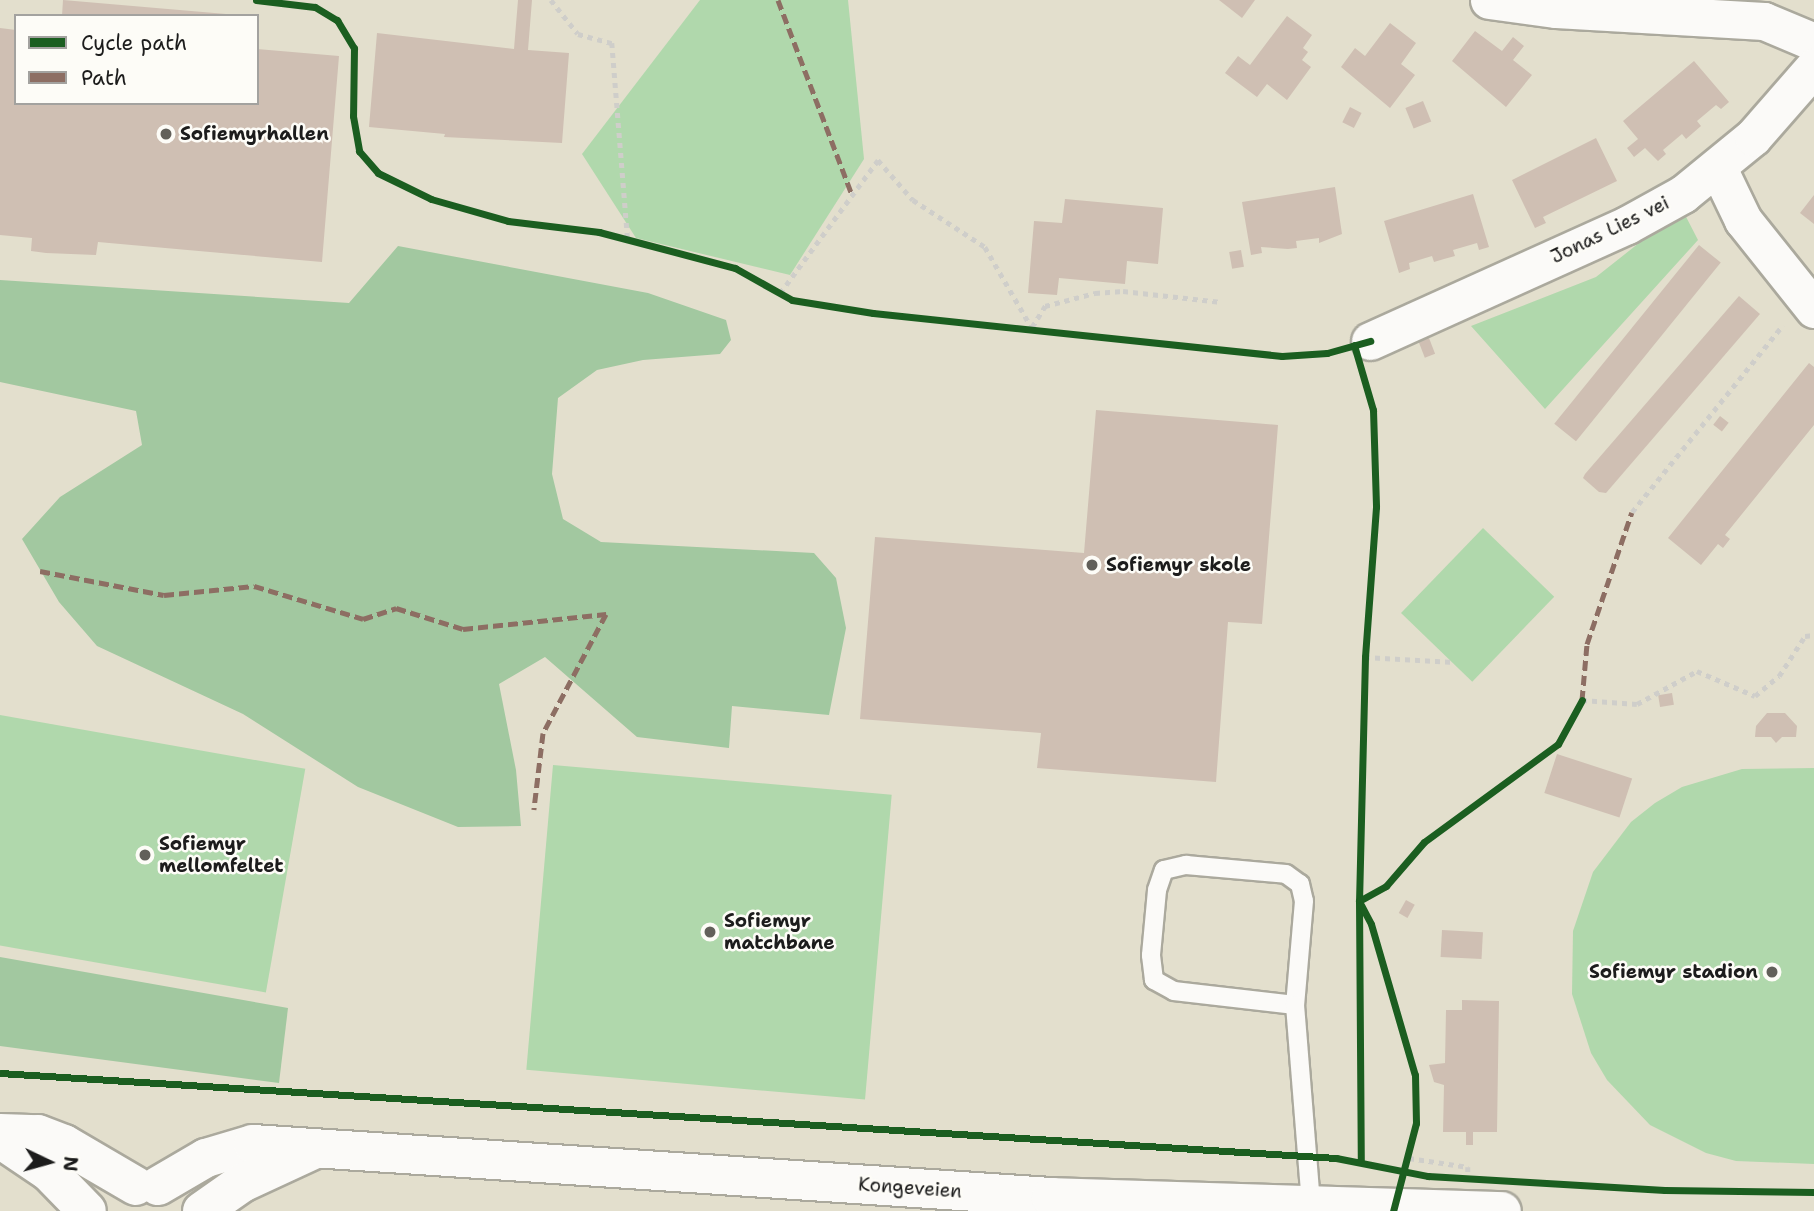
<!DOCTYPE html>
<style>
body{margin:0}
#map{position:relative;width:1814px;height:1211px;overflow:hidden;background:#e3dfcd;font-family:"Shantell Sans",sans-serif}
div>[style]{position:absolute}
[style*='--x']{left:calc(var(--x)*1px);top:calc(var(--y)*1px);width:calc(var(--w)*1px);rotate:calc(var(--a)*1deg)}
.green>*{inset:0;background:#b0d8ac;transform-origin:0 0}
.forest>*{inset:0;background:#a2c8a0}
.building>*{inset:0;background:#cfbfb3;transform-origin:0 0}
.path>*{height:4.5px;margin-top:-2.25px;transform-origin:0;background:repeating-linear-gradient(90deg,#cfceca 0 5px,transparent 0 10px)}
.roads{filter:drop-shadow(2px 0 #aba99d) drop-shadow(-2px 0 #aba99d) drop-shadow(0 2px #aba99d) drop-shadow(0 -2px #aba99d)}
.service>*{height:18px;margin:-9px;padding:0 9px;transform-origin:9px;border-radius:9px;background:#fbfaf8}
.minor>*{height:37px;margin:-18.5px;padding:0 18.5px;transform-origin:18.5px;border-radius:18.5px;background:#fbfaf8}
.secondary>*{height:38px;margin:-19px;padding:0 19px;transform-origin:19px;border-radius:19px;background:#fbfaf8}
.quiet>*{height:5px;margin-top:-2.5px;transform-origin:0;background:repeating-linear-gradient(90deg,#8d6e63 0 10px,transparent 0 15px)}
.cycleway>*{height:7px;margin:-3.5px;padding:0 3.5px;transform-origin:3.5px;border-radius:3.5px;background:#1b5e20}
.dots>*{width:19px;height:19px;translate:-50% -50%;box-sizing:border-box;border:4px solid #fdfcf7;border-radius:50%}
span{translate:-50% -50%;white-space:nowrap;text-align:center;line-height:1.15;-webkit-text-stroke:5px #fdfcf7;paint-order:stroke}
.poi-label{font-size:19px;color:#1c1c1c;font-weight:700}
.left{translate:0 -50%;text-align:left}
.right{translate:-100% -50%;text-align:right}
.street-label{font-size:19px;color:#1c1c1c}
.legend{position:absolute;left:14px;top:14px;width:245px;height:91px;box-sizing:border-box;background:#fdfcf7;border:2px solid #a3a29f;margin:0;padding:9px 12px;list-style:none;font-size:21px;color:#1c1c1c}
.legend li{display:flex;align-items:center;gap:14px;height:35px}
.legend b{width:35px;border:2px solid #a3a29f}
.north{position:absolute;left:14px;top:1127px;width:70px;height:70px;-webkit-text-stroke:5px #fdfcf7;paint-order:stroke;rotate:95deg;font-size:19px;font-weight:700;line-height:28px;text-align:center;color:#1c1c1c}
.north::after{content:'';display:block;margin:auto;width:24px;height:32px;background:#1c1c1c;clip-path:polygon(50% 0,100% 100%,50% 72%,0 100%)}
</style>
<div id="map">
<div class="green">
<div style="clip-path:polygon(700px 0,848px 0,864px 159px,790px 275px,636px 238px,582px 154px)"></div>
<div style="clip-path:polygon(1682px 209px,1698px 240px,1545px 409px,1471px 326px,1596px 277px)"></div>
<div style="left:1483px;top:528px;width:99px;height:118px;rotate:44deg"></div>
<div style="left:0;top:715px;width:310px;height:227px;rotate:10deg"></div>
<div style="left:553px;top:765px;width:340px;height:306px;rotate:5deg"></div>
<div style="clip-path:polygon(1814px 768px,1814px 1164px,1736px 1161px,1706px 1153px,1650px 1125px,1607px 1080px,1591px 1053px,1572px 994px,1573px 931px,1593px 872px,1631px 822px,1655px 803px,1682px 787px,1742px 769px)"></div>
</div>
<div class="forest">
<div style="clip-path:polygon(398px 246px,648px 293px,726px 320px,731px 340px,720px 354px,643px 360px,597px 370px,558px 398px,552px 474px,563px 519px,601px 542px,814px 553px,836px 578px,846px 628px,829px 715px,732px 706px,729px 748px,637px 737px,545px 657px,499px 684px,516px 770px,521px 826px,458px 827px,358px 787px,243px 714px,97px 646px,59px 602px,22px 539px,60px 497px,142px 445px,136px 411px,0 382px,0 280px,349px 303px)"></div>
<div style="clip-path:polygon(0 957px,288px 1008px,279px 1083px,0 1046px)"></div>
</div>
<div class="building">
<div style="clip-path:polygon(63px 0,226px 14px,226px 16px,62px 16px)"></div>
<div style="clip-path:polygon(518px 0,532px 0,528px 50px,569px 53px,562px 143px,444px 137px,445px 134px,369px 127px,377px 33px,514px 49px)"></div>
<div style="clip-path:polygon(1219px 0,1255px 0,1242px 18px)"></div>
<div style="clip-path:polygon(1287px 16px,1312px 35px,1303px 48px,1308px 52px,1302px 60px,1311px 67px,1287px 100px,1267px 84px,1257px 97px,1225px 73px,1238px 56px,1250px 65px)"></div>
<div style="clip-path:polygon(1390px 23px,1416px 43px,1401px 64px,1415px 75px,1390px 108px,1341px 67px,1355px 48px,1365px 56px)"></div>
<div style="clip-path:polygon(0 28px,16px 30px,16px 103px,257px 103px,257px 49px,339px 56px,322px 262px,98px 242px,96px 255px,46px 253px,31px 251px,32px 238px,0 235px)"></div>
<div style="clip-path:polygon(1475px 31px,1502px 51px,1513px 37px,1524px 46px,1513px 60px,1532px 75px,1506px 107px,1452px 61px)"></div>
<div style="clip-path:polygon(1694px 61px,1729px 102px,1721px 109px,1716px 105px,1697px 121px,1701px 126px,1686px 139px,1682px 134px,1663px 150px,1666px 154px,1658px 161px,1645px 148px,1634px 157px,1627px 148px,1638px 139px,1623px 121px)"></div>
<div style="left:1423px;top:101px;width:22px;height:19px;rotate:68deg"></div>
<div style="left:1350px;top:107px;width:13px;height:17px;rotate:27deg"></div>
<div style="clip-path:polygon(1596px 138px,1617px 181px,1543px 217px,1546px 223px,1535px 228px,1512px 180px)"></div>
<div style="clip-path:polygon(1335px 187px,1342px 234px,1319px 243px,1319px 238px,1296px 241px,1297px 248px,1288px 249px,1261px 247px,1262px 253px,1251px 255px,1242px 202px)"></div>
<div style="clip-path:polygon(1473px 194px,1489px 247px,1479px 250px,1477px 243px,1453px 250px,1455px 256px,1444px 259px,1434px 262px,1432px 256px,1409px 263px,1410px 269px,1399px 273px,1384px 221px)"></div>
<div style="clip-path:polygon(1814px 195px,1814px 224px,1800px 213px)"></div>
<div style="clip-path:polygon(1065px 199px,1163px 208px,1158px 264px,1127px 261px,1125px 284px,1059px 278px,1057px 295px,1028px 293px,1034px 221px,1062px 223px)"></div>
<div style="left:1699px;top:245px;width:28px;height:230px;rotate:39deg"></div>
<div style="left:1241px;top:250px;width:17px;height:12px;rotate:80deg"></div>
<div style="clip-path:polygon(1739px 296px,1760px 314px,1606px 493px,1599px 492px,1583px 478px,1585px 474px)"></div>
<div style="left:1429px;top:338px;width:17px;height:11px;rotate:69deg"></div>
<div style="clip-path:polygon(1809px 363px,1814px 367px,1814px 425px,1725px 535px,1730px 539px,1723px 548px,1718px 544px,1701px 565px,1668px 538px)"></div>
<div style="clip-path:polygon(1096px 410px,1278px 425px,1262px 624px,1228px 622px,1216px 782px,1037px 768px,1041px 733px,860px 719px,875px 537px,1084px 553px)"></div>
<div style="left:1720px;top:416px;width:11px;height:11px;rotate:38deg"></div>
<div style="left:1672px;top:693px;width:12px;height:14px;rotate:81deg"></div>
<div style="clip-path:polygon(1767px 713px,1785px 713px,1797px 726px,1796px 737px,1782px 737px,1776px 743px,1771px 737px,1755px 737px,1756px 726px)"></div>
<div style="left:1557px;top:754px;width:79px;height:41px;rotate:18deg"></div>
<div style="left:1406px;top:900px;width:10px;height:15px;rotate:29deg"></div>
<div style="left:1442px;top:930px;width:41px;height:27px;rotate:3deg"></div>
<div style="clip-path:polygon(1462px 1000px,1499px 1001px,1497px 1132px,1473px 1132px,1473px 1145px,1466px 1145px,1466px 1132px,1443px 1132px,1444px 1085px,1434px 1082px,1429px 1065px,1445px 1063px,1446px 1010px,1462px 1010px)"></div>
</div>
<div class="path">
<div style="--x:551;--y:0;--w:43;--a:51.5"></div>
<div style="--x:578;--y:34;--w:35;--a:15"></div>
<div style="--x:612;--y:43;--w:198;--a:85.4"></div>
<div style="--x:780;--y:293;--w:165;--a:-53.6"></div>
<div style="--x:878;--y:160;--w:53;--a:48.8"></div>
<div style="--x:913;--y:200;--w:86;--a:33.1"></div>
<div style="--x:985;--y:247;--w:94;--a:59.9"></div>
<div style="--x:1032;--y:327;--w:25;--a:-58"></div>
<div style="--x:1045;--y:306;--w:52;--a:-14.6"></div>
<div style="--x:1095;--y:293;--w:28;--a:-4"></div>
<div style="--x:1123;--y:291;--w:99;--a:6.4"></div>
<div style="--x:1632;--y:512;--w:240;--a:-51.1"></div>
<div style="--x:1365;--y:657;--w:89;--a:3.2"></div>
<div style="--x:1582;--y:700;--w:55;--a:4.2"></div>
<div style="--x:1637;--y:704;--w:68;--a:-28.8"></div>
<div style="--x:1697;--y:671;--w:63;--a:23.3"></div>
<div style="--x:1755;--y:696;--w:31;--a:-40"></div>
<div style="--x:1779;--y:676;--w:48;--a:-57"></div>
<div style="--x:1805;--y:636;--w:9;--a:-6"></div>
<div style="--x:1409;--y:1158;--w:60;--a:8.7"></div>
<div style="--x:1468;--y:1167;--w:10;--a:90"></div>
</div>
<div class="roads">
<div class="service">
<div style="--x:1295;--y:1005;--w:122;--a:-173.4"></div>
<div style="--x:1174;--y:991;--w:23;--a:-151"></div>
<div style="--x:1154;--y:980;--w:25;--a:-97"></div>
<div style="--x:1151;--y:955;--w:65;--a:-84.7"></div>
<div style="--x:1157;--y:890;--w:21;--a:-71"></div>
<div style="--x:1164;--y:870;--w:23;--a:-13"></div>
<div style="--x:1186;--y:865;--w:100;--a:5.1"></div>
<div style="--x:1286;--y:874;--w:17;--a:36"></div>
<div style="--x:1300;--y:884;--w:17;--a:77"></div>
<div style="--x:1304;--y:901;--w:104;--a:94.9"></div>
<div style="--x:1295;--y:1005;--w:201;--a:85.4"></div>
</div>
<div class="minor">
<div style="--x:1489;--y:0;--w:68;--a:7.7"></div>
<div style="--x:1556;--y:9;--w:208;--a:3.3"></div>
<div style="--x:1764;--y:21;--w:54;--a:22.8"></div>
<div style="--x:1718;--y:168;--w:58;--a:64.3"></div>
<div style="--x:1743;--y:220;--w:114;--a:51.4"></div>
<div style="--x:1370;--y:341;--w:282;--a:-24.3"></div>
<div style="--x:1627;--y:225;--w:64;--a:-29"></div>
<div style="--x:1683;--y:194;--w:90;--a:-39.2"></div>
<div style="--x:1753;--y:137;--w:93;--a:-48.9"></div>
</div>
<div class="secondary">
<div style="--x:0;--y:1133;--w:38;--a:2"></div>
<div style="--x:38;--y:1134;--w:28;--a:21"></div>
<div style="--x:64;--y:1144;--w:83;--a:30.3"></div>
<div style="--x:0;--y:1139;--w:59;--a:34"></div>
<div style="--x:49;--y:1172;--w:54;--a:45.7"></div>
<div style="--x:158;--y:1186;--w:56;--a:-30.3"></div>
<div style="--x:206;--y:1158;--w:49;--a:-16.6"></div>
<div style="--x:253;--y:1144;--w:800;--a:3.8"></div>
<div style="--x:1051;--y:1197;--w:451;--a:1.8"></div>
<div style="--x:202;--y:1211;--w:49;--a:-35"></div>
<div style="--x:242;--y:1183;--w:78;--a:-24.9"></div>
</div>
</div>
<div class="quiet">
<div style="--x:778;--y:0;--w:209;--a:69.2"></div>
<div style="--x:40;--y:571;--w:126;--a:11"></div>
<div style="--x:164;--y:595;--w:90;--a:-5.7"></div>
<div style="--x:254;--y:586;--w:114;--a:16.8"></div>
<div style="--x:363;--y:619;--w:35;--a:-18"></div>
<div style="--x:396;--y:608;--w:70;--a:17.4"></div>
<div style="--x:463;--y:629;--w:144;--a:-6"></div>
<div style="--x:606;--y:614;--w:135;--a:117.9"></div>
<div style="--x:543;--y:733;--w:77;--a:96.8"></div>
<div style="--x:1582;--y:700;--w:56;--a:-84.9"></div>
<div style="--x:1587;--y:644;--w:139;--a:-71.2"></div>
</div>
<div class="cycleway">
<div style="--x:256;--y:0;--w:59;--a:6.8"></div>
<div style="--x:315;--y:7;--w:26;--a:31"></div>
<div style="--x:337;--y:20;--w:33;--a:59"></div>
<div style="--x:354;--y:48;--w:68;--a:90.8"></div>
<div style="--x:353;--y:116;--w:36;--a:80"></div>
<div style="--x:359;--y:151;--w:29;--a:49"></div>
<div style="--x:378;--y:173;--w:59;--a:26.1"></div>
<div style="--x:431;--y:199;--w:80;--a:15.9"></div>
<div style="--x:508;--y:221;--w:92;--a:6.9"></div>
<div style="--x:599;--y:232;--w:141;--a:14.8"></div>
<div style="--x:735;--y:268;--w:65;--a:29.3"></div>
<div style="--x:792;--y:300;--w:82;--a:9.1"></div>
<div style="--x:873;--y:313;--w:411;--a:6"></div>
<div style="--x:1282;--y:356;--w:45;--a:-3.8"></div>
<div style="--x:1327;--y:353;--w:45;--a:-15.6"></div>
<div style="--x:1354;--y:345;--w:68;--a:73.7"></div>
<div style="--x:1373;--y:410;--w:97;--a:88.2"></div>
<div style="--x:1376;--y:507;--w:150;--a:94.2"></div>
<div style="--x:1365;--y:657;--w:244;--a:91.4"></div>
<div style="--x:1359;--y:901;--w:261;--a:89.6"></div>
<div style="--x:1359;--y:901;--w:31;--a:-29"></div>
<div style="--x:1386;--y:886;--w:58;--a:-49.2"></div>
<div style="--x:1424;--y:842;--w:166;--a:-36.2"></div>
<div style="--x:1558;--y:744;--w:50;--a:-61.4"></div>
<div style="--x:1361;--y:905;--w:21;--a:62"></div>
<div style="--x:1371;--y:924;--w:157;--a:73.8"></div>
<div style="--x:1415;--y:1075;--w:48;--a:88.8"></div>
<div style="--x:1416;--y:1123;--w:91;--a:104.6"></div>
<div style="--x:0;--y:1073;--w:1339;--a:3.64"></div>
<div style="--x:1336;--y:1158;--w:94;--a:11.1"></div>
<div style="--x:1428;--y:1176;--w:237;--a:3.4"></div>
<div style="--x:1665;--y:1190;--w:149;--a:0.8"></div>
</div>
<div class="dots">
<div style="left:166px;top:134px;background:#62605a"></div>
<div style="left:1092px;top:565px;background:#62605a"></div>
<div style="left:145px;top:855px;background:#62605a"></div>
<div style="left:710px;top:932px;background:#62605a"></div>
<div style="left:1772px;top:972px;background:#62605a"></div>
</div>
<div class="poi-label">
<span class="left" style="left:180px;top:134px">Sofiemyrhallen</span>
<span class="left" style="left:1106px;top:565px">Sofiemyr skole</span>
<span class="left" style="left:159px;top:855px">Sofiemyr<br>mellomfeltet</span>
<span class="left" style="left:724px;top:932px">Sofiemyr<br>matchbane</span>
<span class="right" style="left:1758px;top:972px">Sofiemyr stadion</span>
</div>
<div class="street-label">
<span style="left:1610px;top:230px;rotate:-26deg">Jonas Lies vei</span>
<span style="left:910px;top:1188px;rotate:4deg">Kongeveien</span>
</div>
<ul class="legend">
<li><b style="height:9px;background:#1b5e20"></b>Cycle path</li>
<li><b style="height:9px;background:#8d6e63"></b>Path</li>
</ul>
<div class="north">N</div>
</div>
